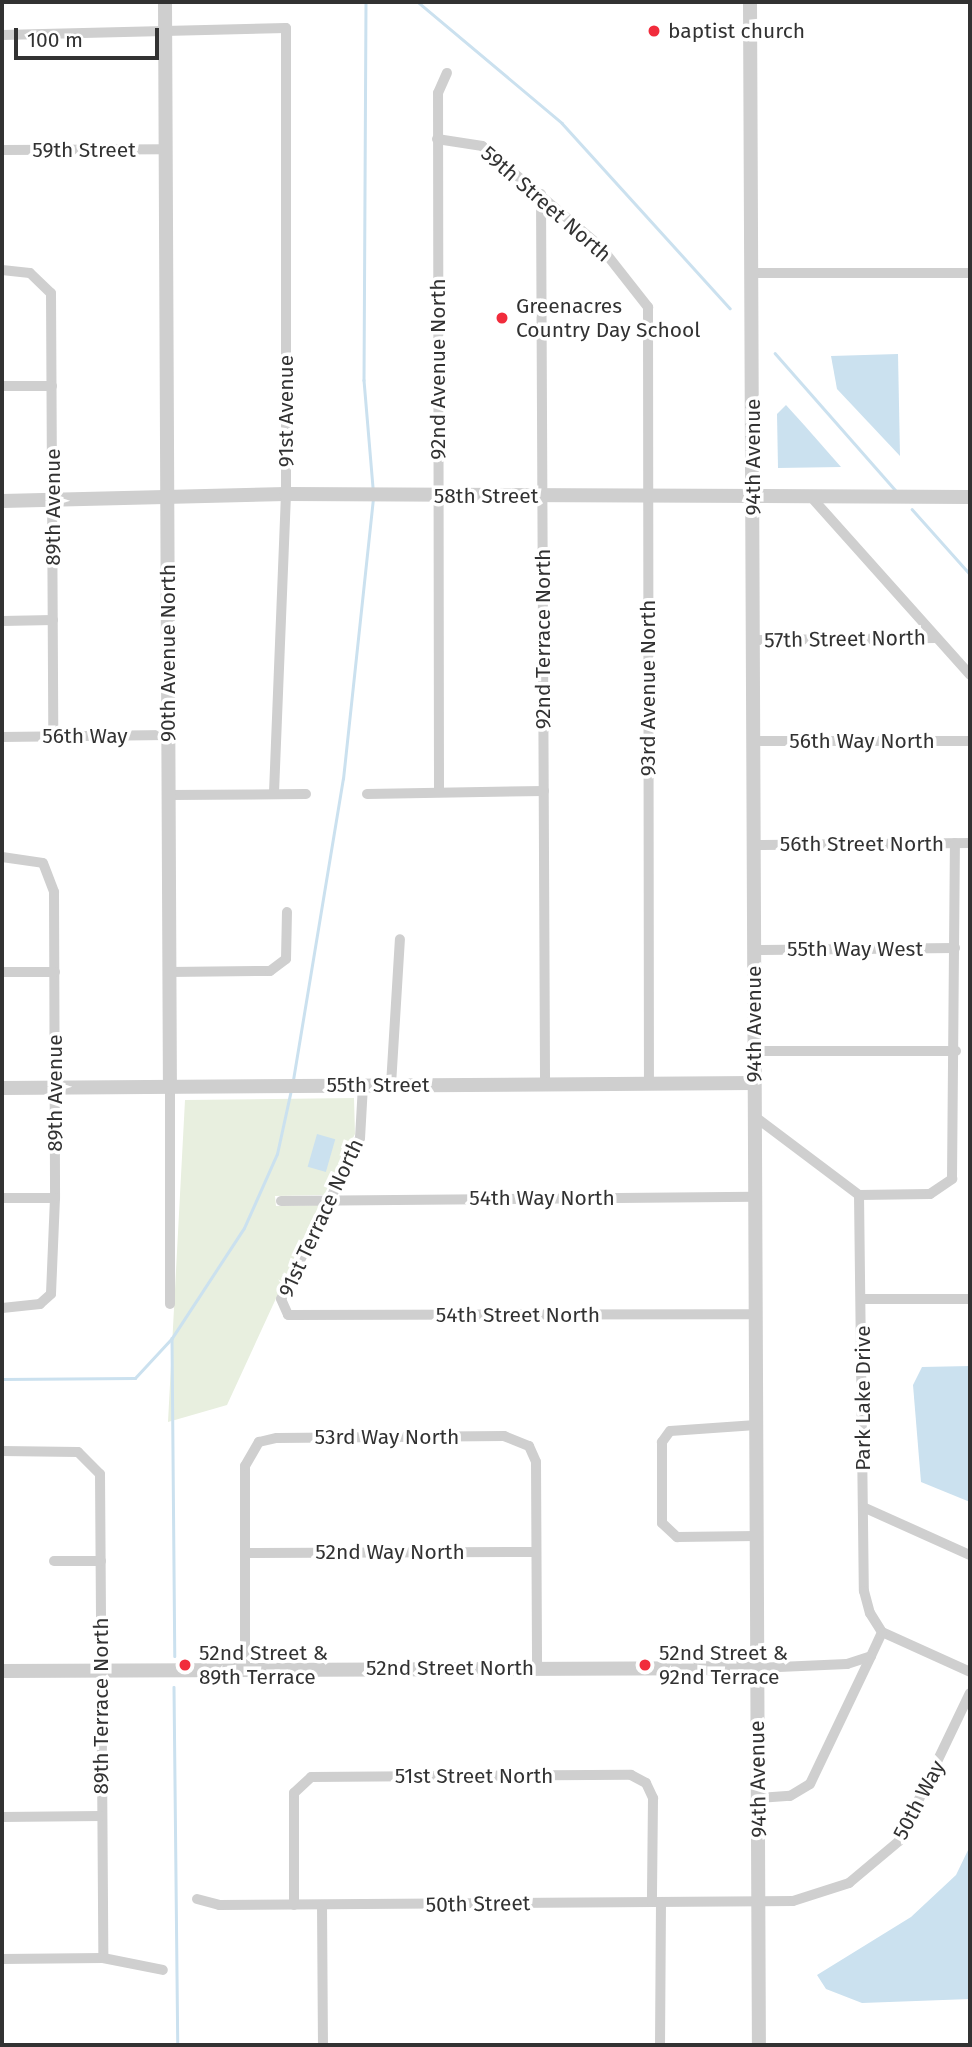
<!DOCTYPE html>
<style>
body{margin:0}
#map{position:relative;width:972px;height:2047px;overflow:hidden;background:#fff;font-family:"Fira Sans",sans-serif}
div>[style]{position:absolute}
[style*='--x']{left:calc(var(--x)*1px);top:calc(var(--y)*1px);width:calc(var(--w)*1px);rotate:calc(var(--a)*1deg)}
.green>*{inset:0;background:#e8efdf}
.water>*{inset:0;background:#cbe1ef;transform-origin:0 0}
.stream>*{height:2.5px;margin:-1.25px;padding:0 1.25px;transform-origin:1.25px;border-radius:1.25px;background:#cbe1ef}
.minor>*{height:10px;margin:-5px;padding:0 5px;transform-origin:5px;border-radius:5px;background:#cfcfcf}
.tertiary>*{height:14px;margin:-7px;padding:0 7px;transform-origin:7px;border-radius:7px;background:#cfcfcf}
.dots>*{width:19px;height:19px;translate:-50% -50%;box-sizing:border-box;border:4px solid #fff;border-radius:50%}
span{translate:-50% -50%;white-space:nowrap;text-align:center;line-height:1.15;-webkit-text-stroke:7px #fff;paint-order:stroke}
.poi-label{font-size:21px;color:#323232}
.left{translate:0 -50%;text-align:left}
.street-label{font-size:21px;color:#323232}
.frame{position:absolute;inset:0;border:4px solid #323232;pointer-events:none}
.scale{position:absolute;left:14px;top:28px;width:145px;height:32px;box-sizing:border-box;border:4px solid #323232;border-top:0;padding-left:9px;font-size:21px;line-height:24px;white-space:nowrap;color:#323232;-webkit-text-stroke:5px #fff;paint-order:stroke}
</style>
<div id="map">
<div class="green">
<div style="clip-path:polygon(354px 1098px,355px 1134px,324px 1195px,275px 1196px,276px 1206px,319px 1205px,227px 1405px,168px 1422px,185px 1100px)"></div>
</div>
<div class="water">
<div style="clip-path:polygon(898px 354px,900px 456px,837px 389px,831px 356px)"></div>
<div style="clip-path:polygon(786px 405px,805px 426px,841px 467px,778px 468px,777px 414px)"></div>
<div style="left:317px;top:1134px;width:19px;height:34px;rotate:16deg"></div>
<div style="clip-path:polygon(970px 1366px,970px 1502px,921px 1482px,913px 1385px,922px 1367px)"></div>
<div style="clip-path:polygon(970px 1846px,970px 1999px,862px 2003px,826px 1989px,817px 1975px,911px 1917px,956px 1875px)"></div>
</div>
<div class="stream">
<div style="--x:366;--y:2;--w:378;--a:90.3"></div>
<div style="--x:364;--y:380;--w:108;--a:85.2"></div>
<div style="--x:418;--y:2;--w:188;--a:40"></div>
<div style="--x:562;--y:123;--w:250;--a:47.8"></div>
<div style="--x:775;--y:353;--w:185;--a:48.7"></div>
<div style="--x:912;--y:509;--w:87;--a:48.3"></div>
<div style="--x:293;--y:1080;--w:305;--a:-80.6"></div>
<div style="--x:343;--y:779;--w:283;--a:-83.9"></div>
<div style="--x:172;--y:1338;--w:318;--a:89.5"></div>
<div style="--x:2;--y:1379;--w:133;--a:-0.4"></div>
<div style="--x:135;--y:1378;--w:54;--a:-47.2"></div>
<div style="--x:172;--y:1338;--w:131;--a:-56.8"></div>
<div style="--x:244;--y:1228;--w:81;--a:-66"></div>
<div style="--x:277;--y:1154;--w:66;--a:-77.7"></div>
<div style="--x:174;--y:1687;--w:358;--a:89.4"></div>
</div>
<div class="minor">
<div style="--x:2;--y:35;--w:284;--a:-1.4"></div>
<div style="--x:286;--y:28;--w:466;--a:90"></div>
<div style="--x:286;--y:494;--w:300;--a:92.3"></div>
<div style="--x:437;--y:139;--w:46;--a:8.8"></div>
<div style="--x:482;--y:146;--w:155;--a:40.3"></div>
<div style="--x:600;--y:246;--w:78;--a:51.8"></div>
<div style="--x:648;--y:307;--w:777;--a:89.93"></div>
<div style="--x:2;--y:150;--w:164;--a:-0.3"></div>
<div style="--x:541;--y:194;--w:890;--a:89.74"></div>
<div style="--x:2;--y:270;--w:28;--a:6"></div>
<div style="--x:30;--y:273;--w:29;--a:44"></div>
<div style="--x:51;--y:293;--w:443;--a:89.7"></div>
<div style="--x:752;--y:273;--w:218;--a:0"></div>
<div style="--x:2;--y:386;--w:50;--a:0"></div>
<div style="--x:812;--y:498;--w:237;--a:48.2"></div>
<div style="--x:2;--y:621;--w:51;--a:-1.1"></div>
<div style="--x:753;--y:640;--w:183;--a:-0.6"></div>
<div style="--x:2;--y:737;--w:166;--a:-0.7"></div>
<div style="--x:754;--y:741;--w:216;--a:0"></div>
<div style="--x:439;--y:792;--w:699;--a:-90.08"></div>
<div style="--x:438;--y:93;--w:22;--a:-66"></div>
<div style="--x:367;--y:794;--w:177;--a:-1"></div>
<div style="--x:169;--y:795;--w:137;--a:-0.4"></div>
<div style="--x:754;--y:845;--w:216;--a:-0.5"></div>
<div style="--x:2;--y:857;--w:41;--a:8.3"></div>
<div style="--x:43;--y:863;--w:31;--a:69"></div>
<div style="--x:54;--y:892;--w:306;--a:89.8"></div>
<div style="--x:55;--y:1198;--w:96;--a:92.4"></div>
<div style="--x:51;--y:1294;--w:15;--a:138"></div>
<div style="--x:40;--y:1304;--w:38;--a:174"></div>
<div style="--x:754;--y:950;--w:201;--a:-0.6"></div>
<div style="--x:2;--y:972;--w:53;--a:0"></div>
<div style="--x:169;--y:972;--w:101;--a:-0.6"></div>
<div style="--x:270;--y:971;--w:20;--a:-37"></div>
<div style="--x:286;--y:959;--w:47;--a:-88.8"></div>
<div style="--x:754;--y:1051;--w:202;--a:0"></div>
<div style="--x:170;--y:1085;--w:219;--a:90"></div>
<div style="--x:363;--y:1085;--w:53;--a:93.2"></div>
<div style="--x:360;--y:1138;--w:179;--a:116.1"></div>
<div style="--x:281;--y:1299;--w:17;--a:66"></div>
<div style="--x:288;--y:1315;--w:468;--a:-0.1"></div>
<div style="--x:391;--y:1085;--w:146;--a:-86.5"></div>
<div style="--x:754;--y:1116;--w:131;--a:37"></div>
<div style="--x:859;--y:1195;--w:396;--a:89.3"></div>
<div style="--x:864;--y:1591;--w:23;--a:75"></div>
<div style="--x:870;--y:1613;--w:22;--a:58"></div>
<div style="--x:882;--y:1632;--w:97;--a:24.4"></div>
<div style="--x:859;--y:1195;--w:71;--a:-0.8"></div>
<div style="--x:930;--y:1194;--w:27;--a:-34"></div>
<div style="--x:952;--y:1179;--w:336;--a:-89.5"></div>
<div style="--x:2;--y:1198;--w:53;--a:0"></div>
<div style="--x:281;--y:1201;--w:474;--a:-0.5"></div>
<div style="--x:863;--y:1299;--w:107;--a:0"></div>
<div style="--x:756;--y:1425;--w:86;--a:176"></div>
<div style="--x:670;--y:1431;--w:14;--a:126"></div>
<div style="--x:662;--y:1442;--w:81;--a:90"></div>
<div style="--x:662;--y:1523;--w:21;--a:43"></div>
<div style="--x:677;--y:1537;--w:79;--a:-0.7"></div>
<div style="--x:2;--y:1451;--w:76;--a:0.8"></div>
<div style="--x:78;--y:1452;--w:31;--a:45"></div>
<div style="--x:100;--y:1474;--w:484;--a:89.6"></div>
<div style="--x:863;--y:1507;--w:117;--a:24.2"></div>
<div style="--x:245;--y:1553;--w:291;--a:-0.2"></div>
<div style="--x:54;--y:1561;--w:47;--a:0"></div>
<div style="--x:757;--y:1668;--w:90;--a:-2.5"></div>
<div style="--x:847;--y:1664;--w:25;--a:-18"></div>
<div style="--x:871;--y:1656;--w:26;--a:-65"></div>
<div style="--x:245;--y:1670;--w:204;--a:-90"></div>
<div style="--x:245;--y:1466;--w:28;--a:-60"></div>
<div style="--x:259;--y:1442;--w:18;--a:-13"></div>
<div style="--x:277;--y:1438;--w:227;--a:-0.5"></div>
<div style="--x:504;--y:1436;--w:27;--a:22"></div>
<div style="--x:529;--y:1446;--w:17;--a:66"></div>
<div style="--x:536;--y:1462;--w:205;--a:89.7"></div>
<div style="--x:759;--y:1798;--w:31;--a:-4"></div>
<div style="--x:790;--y:1796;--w:23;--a:-31"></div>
<div style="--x:810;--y:1784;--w:142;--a:-64.5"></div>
<div style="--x:2;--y:1817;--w:99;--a:-0.6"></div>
<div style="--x:197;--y:1899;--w:23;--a:15"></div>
<div style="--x:219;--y:1905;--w:574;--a:-0.4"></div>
<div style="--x:793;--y:1901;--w:59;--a:-17.8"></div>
<div style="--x:849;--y:1883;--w:65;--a:-40"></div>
<div style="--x:899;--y:1841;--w:164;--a:-64.4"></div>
<div style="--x:294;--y:1905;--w:112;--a:-90"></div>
<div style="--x:294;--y:1793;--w:23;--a:-43"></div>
<div style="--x:311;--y:1777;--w:320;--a:-0.4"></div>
<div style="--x:631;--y:1775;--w:17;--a:28"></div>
<div style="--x:646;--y:1783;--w:17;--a:65"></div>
<div style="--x:653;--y:1798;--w:104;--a:90.6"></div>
<div style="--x:322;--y:1905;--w:140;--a:89.6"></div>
<div style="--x:2;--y:1959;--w:101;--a:-0.6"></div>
<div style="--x:103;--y:1958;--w:61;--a:11.3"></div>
<div style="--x:660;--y:2045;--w:143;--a:-89.6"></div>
</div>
<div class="tertiary">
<div style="--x:165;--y:2;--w:1083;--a:89.74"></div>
<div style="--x:750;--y:2;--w:2043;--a:89.75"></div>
<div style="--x:2;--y:501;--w:284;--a:-1.4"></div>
<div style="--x:286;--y:494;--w:684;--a:0.25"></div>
<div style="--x:2;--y:1088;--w:752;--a:-0.38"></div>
<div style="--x:2;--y:1671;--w:755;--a:-0.23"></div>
</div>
<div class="dots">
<div style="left:654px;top:31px;background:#f12c3c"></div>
<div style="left:502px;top:318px;background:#f12c3c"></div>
<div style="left:185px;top:1665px;background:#f12c3c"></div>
<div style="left:645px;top:1665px;background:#f12c3c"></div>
</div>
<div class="poi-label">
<span class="left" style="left:668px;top:31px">baptist church</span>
<span class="left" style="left:516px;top:318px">Greenacres<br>Country Day School</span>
<span class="left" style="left:199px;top:1665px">52nd Street &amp;<br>89th Terrace</span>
<span class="left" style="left:659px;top:1665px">52nd Street &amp;<br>92nd Terrace</span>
</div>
<div class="street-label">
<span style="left:84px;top:150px">59th Street</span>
<span style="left:546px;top:204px;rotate:41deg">59th Street North</span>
<span style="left:438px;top:369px;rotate:-90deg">92nd Avenue North</span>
<span style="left:286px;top:411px;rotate:-90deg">91st Avenue</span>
<span style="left:753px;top:457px;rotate:-90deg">94th Avenue</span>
<span style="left:486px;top:496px">58th Street</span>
<span style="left:53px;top:507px;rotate:-90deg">89th Avenue</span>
<span style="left:543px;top:639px;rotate:-90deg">92nd Terrace North</span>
<span style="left:845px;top:639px;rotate:-1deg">57th Street North</span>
<span style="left:168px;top:653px;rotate:-90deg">90th Avenue North</span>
<span style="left:648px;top:688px;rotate:-90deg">93rd Avenue North</span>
<span style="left:85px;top:736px">56th Way</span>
<span style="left:862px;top:741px">56th Way North</span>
<span style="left:862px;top:844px">56th Street North</span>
<span style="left:855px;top:949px">55th Way West</span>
<span style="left:754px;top:1024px;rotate:-90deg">94th Avenue</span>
<span style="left:378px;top:1085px">55th Street</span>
<span style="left:55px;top:1093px;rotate:-90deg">89th Avenue</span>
<span style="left:542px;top:1198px">54th Way North</span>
<span style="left:321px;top:1218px;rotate:-65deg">91st Terrace North</span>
<span style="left:518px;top:1315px">54th Street North</span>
<span style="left:863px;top:1398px;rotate:-90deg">Park Lake Drive</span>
<span style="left:387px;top:1437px">53rd Way North</span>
<span style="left:390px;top:1552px">52nd Way North</span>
<span style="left:450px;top:1668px">52nd Street North</span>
<span style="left:101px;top:1706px;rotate:-90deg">89th Terrace North</span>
<span style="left:474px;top:1776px">51st Street North</span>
<span style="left:758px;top:1779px;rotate:-91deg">94th Avenue</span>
<span style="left:919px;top:1800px;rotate:-62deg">50th Way</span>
<span style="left:478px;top:1904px;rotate:-1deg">50th Street</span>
</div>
<div class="frame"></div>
<div class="scale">100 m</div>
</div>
